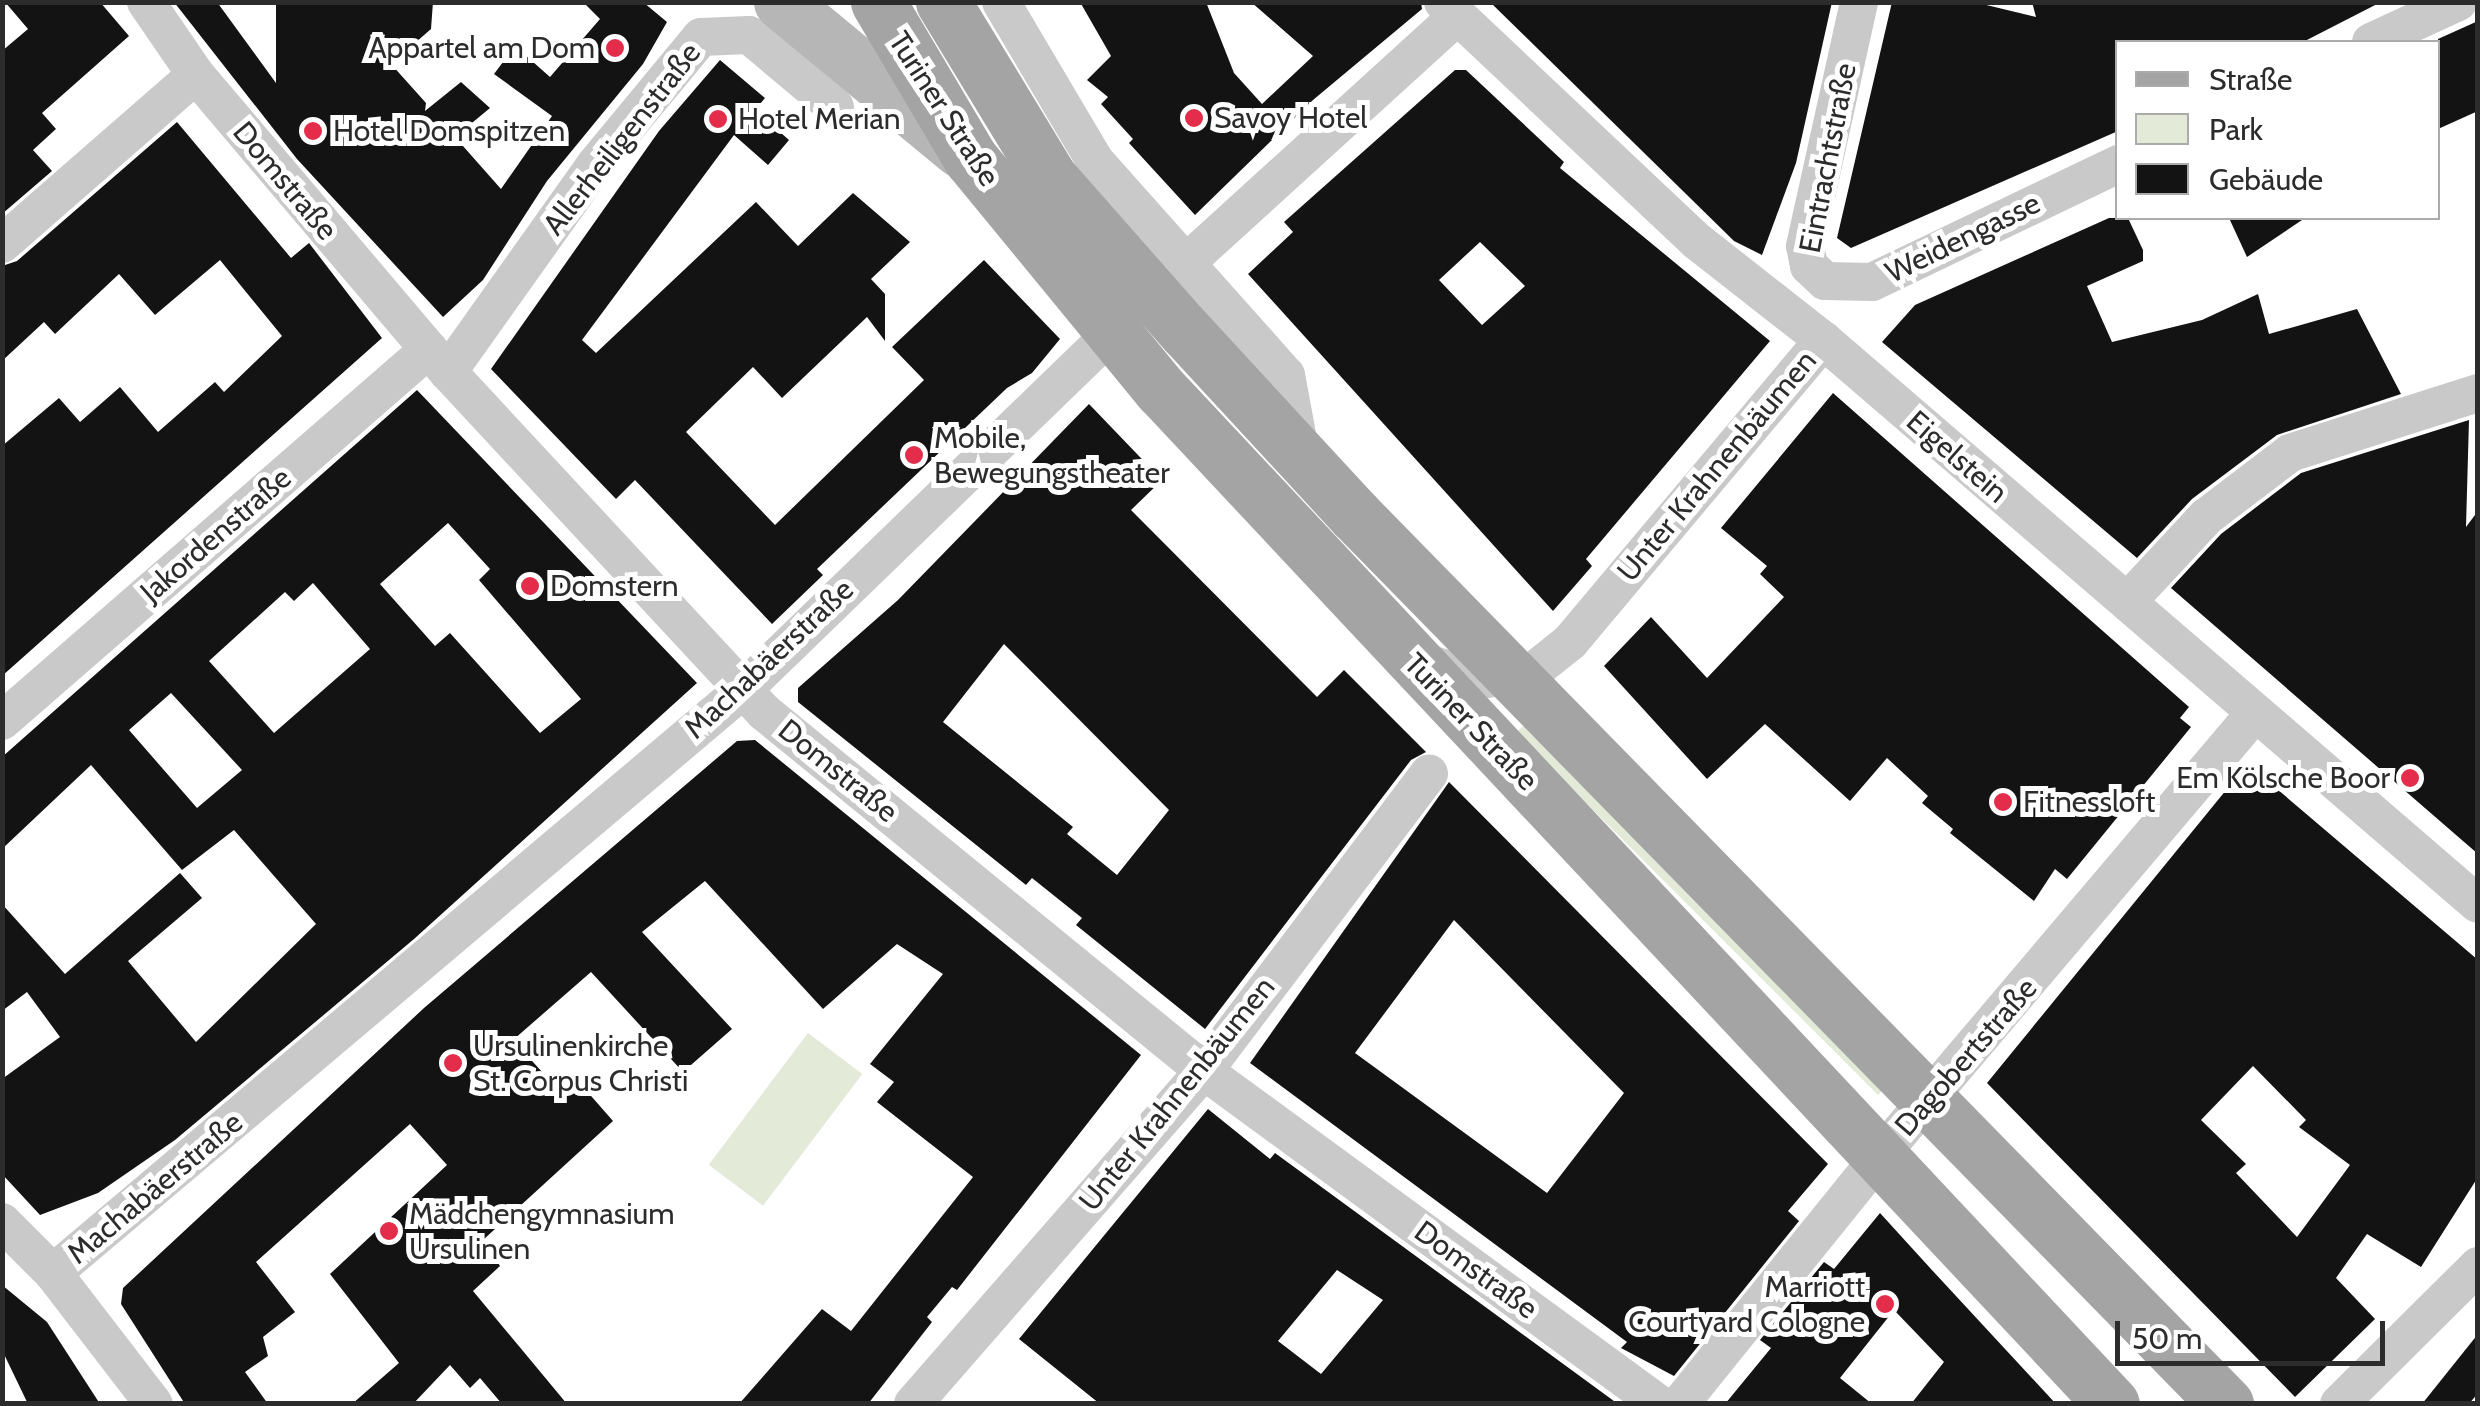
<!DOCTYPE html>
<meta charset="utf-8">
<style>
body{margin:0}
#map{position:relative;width:2480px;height:1406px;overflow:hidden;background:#fff;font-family:Cabin,sans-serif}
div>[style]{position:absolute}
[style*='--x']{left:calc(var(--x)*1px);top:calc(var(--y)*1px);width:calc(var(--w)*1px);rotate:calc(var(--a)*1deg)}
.green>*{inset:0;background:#e3ead8;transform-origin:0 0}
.building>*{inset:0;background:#131313}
.minor>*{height:38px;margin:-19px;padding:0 19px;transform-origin:19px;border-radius:19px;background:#c9c9c9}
.secondary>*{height:55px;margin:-27.5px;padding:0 27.5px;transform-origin:27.5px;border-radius:27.5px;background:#b6b6b6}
.primary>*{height:55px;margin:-27.5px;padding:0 27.5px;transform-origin:27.5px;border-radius:27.5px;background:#a4a4a4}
.dots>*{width:28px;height:28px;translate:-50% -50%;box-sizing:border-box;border:5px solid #fff;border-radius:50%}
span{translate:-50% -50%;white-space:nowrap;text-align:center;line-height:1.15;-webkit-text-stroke:10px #fff;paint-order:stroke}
.poi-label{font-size:30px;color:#2c2c2c}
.right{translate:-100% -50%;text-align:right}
.left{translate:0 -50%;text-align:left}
.street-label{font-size:30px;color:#2c2c2c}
.frame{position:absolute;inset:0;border:5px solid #2c2c2c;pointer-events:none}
.legend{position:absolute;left:2115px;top:40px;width:325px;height:180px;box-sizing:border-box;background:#fff;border:2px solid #ababab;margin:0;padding:12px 18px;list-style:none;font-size:30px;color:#2c2c2c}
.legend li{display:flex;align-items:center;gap:20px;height:50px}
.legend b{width:50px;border:2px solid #ababab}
.scale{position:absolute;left:2115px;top:1321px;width:270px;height:45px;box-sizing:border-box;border:5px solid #2c2c2c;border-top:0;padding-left:12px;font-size:30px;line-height:35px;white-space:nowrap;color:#2c2c2c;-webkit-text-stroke:8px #fff;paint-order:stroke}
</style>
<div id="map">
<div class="green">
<div style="left:1533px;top:716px;width:512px;height:24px;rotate:45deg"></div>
<div style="left:808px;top:1033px;width:68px;height:165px;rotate:37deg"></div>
</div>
<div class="building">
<div style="clip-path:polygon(5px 2px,100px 2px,129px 36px,42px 113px,56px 129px,33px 150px,52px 171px,2px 214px,2px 51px,28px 29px)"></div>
<div style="clip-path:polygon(174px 2px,217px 2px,276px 83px,276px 2px,433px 2px,431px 29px,391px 64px,426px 103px,425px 111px,461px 82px,490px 108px,455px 137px,501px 189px,552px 116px,494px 74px,515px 46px,550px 77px,600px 19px,583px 2px,643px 2px,667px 22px,643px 64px,547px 181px,483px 280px,443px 317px,297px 159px)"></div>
<div style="clip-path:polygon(1080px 2px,1206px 2px,1234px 73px,1262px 104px,1313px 56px,1251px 2px,1421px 2px,1422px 9px,1313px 100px,1195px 215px,1129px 143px,1133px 139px,1101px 104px,1108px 97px,1087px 80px,1111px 56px)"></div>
<div style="clip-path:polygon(1490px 2px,1832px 2px,1796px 163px,1762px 255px,1734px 241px)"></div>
<div style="clip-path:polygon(1892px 2px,1974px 2px,2036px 17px,2032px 2px,2381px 2px,2303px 42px,2118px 42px,2118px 131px,1851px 248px,1837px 238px)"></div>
<div style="clip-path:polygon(2478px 21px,2478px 111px,2438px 129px,2438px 39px)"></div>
<div style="clip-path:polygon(720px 60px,765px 98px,755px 110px,789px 140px,768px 165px,734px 135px,582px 340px,596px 353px,756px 202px,798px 246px,853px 193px,910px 242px,871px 279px,885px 294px,885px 341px,867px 317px,782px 398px,753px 367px,686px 432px,775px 525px,924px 380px,892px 347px,984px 260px,1060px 339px,1032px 373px,1007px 388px,817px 569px,823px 575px,772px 624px,635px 480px,616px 499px,491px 369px,659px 131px)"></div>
<div style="clip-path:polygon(evenodd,1455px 70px,1466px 70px,1564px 162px,1560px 168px,1770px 341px,1586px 559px,1592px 566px,1553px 611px,1248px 274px,1293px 232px,1284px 222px,1455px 70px,1480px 242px,1525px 286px,1482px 325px,1439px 280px,1480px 242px)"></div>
<div style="clip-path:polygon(177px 122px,291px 258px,309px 243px,382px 338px,2px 676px,2px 446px,59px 398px,80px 422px,120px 387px,158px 432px,215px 382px,224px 392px,282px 336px,220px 260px,155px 315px,119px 274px,55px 334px,44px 322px,2px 361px,2px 266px,17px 261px)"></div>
<div style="clip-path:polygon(2109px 218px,2128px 218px,2143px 250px,2143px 261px,2087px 286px,2112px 342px,2202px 320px,2258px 294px,2269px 334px,2357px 309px,2401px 394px,2277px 435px,2192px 499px,2137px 558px,1882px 342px,1915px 305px)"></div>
<div style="clip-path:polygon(2229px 218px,2305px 218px,2247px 257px)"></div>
<div style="clip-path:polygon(evenodd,417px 390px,697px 683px,414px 939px,175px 1140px,98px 1193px,40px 1215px,2px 1174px,2px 1079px,60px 1037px,27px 992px,2px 1011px,2px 904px,65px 974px,180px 873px,202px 898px,128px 961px,196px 1042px,316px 924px,234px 830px,182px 870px,91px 765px,2px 849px,2px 757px,417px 390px,448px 523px,490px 569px,479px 580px,581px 699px,540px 733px,450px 633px,435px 646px,380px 584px,448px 523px,417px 390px,313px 583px,370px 649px,274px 733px,209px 661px,285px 592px,294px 601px,313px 583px,417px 390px,171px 693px,242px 770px,197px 808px,129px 730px,171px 693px)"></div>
<div style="clip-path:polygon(1833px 393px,2189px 707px,2180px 718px,2191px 727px,2067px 879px,2055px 869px,2034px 901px,1950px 833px,1953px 829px,1922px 803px,1928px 796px,1887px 758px,1850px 801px,1765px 724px,1707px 779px,1604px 666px,1651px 617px,1707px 678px,1784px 597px,1760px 574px,1767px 566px,1721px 528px)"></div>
<div style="clip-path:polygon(evenodd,1089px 404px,1162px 480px,1131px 510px,1317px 697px,1344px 670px,1426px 752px,1411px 760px,1205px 1029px,1076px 925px,1082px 918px,1032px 878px,1026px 885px,798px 702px,798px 688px,898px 600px,1089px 404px,1004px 644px,1169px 810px,1117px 875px,1067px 834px,1073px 827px,943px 722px,1004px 644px)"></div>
<div style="clip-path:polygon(2469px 420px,2466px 527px,2478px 511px,2478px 854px,2171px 588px,2221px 534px,2301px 473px)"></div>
<div style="clip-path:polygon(755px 740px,1141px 1055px,957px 1290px,952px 1287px,927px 1317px,932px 1322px,868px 1404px,739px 1404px,822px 1309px,851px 1331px,973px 1177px,877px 1102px,894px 1082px,870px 1064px,943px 974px,897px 944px,823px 1009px,705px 881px,642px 932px,732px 1029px,683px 1072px,591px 972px,513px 1040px,563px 1095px,578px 1081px,613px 1121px,483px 1240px,500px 1266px,473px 1291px,567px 1404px,502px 1404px,480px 1378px,470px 1388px,450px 1365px,413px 1404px,352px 1404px,399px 1363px,330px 1274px,447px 1165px,410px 1124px,256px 1262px,295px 1312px,263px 1337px,268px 1356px,245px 1372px,268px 1404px,185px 1404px,121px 1304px,123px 1288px,424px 1008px,737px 741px)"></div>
<div style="clip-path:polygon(evenodd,2257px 772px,2478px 960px,2478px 1177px,2421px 1267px,2367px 1234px,2336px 1278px,2375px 1319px,2295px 1397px,1987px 1083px,2240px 773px,2257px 772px,2253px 1066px,2306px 1120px,2299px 1127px,2350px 1165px,2297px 1237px,2236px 1173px,2246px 1164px,2201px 1120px,2253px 1066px)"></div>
<div style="clip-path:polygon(evenodd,1449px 782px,1828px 1164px,1788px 1211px,1799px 1221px,1674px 1376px,1621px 1348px,1627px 1342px,1250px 1063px,1449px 782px,1454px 920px,1624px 1093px,1547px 1193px,1355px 1053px,1454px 920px)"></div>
<div style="clip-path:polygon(evenodd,1208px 1109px,1270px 1159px,1275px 1153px,1618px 1404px,1100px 1404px,1019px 1339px,1208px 1109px,1337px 1270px,1383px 1300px,1321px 1374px,1278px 1341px,1337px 1270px)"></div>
<div style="clip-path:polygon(1880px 1213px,1931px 1269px,2056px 1404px,1911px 1404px,1944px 1362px,1894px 1310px,1840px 1378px,1872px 1404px,1725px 1404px,1771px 1348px,1760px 1340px,1824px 1262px,1834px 1269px)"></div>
<div style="clip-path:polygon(2px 1285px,47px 1322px,100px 1404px,28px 1404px,2px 1350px)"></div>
<div style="clip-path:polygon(2478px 1334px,2478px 1393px,2469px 1404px,2422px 1404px)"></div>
</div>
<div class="minor">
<div style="--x:146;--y:2;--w:88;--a:55.6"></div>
<div style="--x:196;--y:75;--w:390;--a:49.7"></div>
<div style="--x:448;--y:372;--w:464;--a:47.1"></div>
<div style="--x:764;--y:712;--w:568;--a:39.21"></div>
<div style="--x:1204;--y:1071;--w:564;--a:36.2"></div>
<div style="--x:1001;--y:2;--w:185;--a:59.4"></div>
<div style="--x:1095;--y:161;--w:287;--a:48.3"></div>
<div style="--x:1286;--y:375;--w:82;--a:79.5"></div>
<div style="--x:1443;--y:2;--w:350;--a:43.3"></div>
<div style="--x:1698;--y:242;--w:159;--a:38.1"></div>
<div style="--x:1823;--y:340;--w:864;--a:40.73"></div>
<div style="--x:2371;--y:42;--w:96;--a:-24.7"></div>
<div style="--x:2;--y:244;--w:257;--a:-41.1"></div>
<div style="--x:1809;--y:266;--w:22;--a:43"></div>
<div style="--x:1825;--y:281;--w:47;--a:1.2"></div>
<div style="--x:1872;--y:282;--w:273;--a:-25.6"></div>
<div style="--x:1809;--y:266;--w:20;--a:-101"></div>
<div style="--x:1805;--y:246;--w:250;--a:-77.5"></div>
<div style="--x:448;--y:372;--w:254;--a:-54.6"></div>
<div style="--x:595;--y:165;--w:166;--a:-50.4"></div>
<div style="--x:701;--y:37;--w:48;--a:-2.4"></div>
<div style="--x:749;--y:35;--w:112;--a:39.9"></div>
<div style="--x:2128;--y:601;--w:115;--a:-47.1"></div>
<div style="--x:2206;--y:517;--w:106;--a:-37.3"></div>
<div style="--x:2290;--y:453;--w:197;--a:-17.7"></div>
<div style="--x:1420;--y:661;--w:65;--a:17"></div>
<div style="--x:1482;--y:680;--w:54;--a:-10.7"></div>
<div style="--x:1535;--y:670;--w:45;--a:-38.7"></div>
<div style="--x:1570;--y:642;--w:394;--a:-50"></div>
<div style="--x:2;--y:721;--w:566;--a:-41.06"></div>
<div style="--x:2;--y:1222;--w:72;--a:45"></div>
<div style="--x:53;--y:1273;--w:165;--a:52.4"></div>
<div style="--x:53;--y:1273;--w:905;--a:-40.2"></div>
<div style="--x:744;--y:689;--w:568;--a:-44.07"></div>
<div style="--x:1152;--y:294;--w:413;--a:-42.3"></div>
<div style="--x:913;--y:1404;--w:442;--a:-48.9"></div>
<div style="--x:1204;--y:1071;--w:373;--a:-52.9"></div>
<div style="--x:1680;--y:1404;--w:324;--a:-51.1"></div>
<div style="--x:1883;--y:1152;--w:575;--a:-49.72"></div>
<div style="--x:2339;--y:1404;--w:196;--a:-44.8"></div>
</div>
<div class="secondary">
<div style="--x:781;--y:2;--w:232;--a:39.6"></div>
</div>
<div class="primary">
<div style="--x:878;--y:2;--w:182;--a:59.4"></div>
<div style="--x:971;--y:159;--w:299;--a:50.6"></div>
<div style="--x:1161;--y:390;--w:1390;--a:46.84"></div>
<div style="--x:943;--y:2;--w:206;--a:58.7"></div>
<div style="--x:1050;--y:178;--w:205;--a:48.6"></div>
<div style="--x:1186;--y:332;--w:249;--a:47.3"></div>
<div style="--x:1355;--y:515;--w:1245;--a:45.59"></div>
</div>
<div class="dots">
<div style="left:615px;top:48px;background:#e42d4b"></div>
<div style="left:1194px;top:118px;background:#e42d4b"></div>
<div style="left:718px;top:119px;background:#e42d4b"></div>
<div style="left:313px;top:131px;background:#e42d4b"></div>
<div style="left:914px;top:455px;background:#e42d4b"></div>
<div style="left:530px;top:586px;background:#e42d4b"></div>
<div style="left:2410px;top:778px;background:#e42d4b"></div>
<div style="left:2003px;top:802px;background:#e42d4b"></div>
<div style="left:453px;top:1063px;background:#e42d4b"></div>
<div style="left:389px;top:1231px;background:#e42d4b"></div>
<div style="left:1885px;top:1304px;background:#e42d4b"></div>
</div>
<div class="poi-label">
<span class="right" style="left:595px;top:48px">Appartel am Dom</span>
<span class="left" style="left:1214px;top:118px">Savoy Hotel</span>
<span class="left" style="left:738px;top:119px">Hotel Merian</span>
<span class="left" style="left:333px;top:131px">Hotel Domspitzen</span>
<span class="left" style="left:934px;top:455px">Mobile,<br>Bewegungstheater</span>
<span class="left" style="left:550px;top:586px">Domstern</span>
<span class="right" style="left:2390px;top:778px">Em Kölsche Boor</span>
<span class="left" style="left:2023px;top:802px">Fitnessloft</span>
<span class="left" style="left:473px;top:1063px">Ursulinenkirche<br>St. Corpus Christi</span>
<span class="left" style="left:409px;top:1231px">Mädchengymnasium<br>Ursulinen</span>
<span class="right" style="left:1865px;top:1304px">Marriott<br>Courtyard Cologne</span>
</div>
<div class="street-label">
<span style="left:944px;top:109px;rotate:57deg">Turiner Straße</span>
<span style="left:622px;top:139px;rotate:-52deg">Allerheiligenstraße</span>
<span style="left:1828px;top:158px;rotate:-79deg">Eintrachtstraße</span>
<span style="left:285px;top:181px;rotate:50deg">Domstraße</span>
<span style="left:1963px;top:238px;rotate:-26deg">Weidengasse</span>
<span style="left:1957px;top:457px;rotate:41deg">Eigelstein</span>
<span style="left:1717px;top:466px;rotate:-50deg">Unter Krahnenbäumen</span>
<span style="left:216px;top:535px;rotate:-41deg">Jakordenstraße</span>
<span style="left:769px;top:659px;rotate:-43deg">Machabäerstraße</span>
<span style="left:1471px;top:722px;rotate:46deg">Turiner Straße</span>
<span style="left:838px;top:771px;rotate:39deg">Domstraße</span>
<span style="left:1966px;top:1057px;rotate:-49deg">Dagobertstraße</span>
<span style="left:1177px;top:1094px;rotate:-51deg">Unter Krahnenbäumen</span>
<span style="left:155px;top:1188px;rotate:-40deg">Machabäerstraße</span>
<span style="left:1476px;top:1270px;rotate:36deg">Domstraße</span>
</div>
<div class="frame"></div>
<ul class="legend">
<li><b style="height:12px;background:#a4a4a4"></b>Straße</li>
<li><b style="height:28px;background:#e3ead8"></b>Park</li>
<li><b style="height:28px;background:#131313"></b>Gebäude</li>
</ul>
<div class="scale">50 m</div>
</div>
